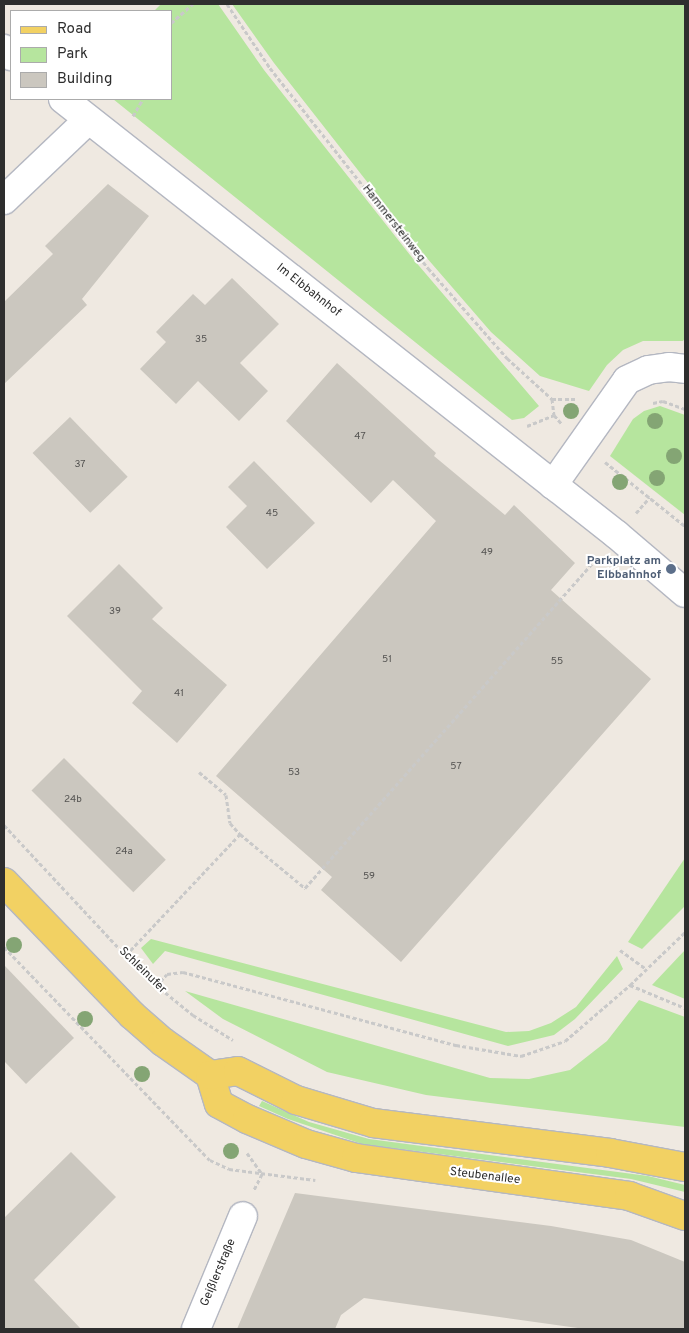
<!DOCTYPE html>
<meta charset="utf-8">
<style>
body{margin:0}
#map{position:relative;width:689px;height:1333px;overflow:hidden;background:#efe9e1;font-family:Overpass,sans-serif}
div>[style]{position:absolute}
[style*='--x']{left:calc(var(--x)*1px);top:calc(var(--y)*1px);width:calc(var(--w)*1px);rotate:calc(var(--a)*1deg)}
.green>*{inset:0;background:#b6e59e}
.building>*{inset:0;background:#cbc7bf;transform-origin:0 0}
.path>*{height:3px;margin-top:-1.5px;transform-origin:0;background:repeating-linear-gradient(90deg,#c9c9c9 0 4px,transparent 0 6.5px)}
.roads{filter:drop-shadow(1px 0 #b4b7c1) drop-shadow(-1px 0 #b4b7c1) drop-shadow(0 1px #b4b7c1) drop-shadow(0 -1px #b4b7c1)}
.minor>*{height:28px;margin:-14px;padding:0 14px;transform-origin:14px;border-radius:14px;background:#fff}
.major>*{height:28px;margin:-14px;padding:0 14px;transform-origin:14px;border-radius:14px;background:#f2d163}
.trees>*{width:16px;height:16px;margin:-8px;border-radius:50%;background:#84a574}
.dots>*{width:14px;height:14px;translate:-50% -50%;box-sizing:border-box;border:2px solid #fff;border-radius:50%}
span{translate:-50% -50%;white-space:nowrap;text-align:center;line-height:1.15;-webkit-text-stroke:4px #fff;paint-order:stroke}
.number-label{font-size:10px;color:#555452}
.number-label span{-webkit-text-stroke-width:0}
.street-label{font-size:12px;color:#2e2e2e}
.service-label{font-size:12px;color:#4e5e75;font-weight:700}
.right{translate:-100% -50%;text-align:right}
.frame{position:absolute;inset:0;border:5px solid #2e2e2e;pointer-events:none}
.legend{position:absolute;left:10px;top:10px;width:162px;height:90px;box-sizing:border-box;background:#fff;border:1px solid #ababab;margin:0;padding:6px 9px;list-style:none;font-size:15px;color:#2e2e2e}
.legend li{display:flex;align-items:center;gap:10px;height:25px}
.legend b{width:25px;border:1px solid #ababab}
</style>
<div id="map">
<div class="green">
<div style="clip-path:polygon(161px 4px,218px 4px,264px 70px,414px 260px,539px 406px,524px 418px,512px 420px,113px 99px,171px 99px,171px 11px,154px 11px)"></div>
<div style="clip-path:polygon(232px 4px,685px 4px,685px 338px,683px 341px,643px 341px,623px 350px,607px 365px,589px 391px,540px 376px,491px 332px,426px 257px,274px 63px)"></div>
<div style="clip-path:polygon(660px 406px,685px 415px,685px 515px,610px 456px,633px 419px,644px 411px)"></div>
<div style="clip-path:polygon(685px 858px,685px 906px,642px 949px,628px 942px)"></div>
<div style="clip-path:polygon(151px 939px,506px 1032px,529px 1031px,551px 1023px,576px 1007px,617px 956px,623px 969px,575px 1019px,554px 1035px,508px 1046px,165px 951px,153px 964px,141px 948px)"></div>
<div style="clip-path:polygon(685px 950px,685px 999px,652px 985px)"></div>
<div style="clip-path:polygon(185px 991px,490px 1078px,529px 1079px,570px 1070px,607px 1041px,639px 1000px,685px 1017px,685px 1127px,426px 1095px,327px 1072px,223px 1019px)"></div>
<div style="clip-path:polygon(262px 1101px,309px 1122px,369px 1139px,648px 1176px,685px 1185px,685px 1192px,631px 1179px,362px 1144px,288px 1119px,259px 1106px)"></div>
</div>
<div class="building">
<div style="clip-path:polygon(108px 184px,149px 216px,82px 299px,87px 305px,4px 384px,4px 302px,53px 254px,45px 246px)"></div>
<div style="clip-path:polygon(232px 278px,279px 324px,240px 363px,268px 391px,239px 421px,198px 381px,176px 404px,140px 369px,166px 342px,156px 332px,193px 294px,205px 305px)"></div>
<div style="clip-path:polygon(337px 363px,436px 453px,434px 456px,505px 515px,514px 505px,575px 563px,551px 590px,651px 679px,401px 962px,321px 890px,332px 877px,216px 776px,436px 521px,393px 480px,371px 503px,286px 421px)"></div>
<div style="left:70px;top:417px;width:83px;height:52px;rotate:46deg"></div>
<div style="clip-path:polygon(254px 461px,315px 523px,267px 569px,226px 527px,247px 506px,228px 487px)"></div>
<div style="clip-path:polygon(119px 564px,163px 608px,152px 619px,227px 685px,177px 743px,132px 703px,142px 691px,67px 616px)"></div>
<div style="left:64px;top:758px;width:144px;height:46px;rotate:45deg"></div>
<div style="clip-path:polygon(4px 965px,74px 1038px,26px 1084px,4px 1061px)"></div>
<div style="clip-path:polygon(71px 1152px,116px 1197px,34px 1280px,81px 1329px,4px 1329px,4px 1218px)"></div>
<div style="clip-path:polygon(295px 1193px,551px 1226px,631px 1240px,685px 1262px,685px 1329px,585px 1329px,364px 1298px,341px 1315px,335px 1329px,237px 1329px)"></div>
</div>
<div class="path">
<div style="--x:227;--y:4;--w:77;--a:56.1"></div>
<div style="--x:270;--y:68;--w:255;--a:51.7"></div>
<div style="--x:428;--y:268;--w:120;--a:48.7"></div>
<div style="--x:507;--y:358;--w:61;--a:42.3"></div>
<div style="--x:552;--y:399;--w:16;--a:83"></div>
<div style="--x:554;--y:415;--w:11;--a:49"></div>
<div style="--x:171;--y:23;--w:29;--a:-41"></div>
<div style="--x:133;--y:116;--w:20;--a:-60"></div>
<div style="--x:552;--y:399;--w:26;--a:0"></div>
<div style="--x:653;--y:403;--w:10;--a:-11"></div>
<div style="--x:663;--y:401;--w:23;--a:20"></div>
<div style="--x:527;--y:426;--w:29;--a:-22"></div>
<div style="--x:605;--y:462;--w:102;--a:38.7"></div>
<div style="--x:636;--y:513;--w:21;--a:-49"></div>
<div style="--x:199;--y:772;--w:35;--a:40"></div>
<div style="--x:226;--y:795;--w:28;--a:82"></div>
<div style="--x:230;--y:823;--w:15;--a:48"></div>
<div style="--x:240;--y:834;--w:85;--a:39.7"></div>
<div style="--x:305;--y:888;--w:441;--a:-48.5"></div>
<div style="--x:4;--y:825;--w:207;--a:47"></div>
<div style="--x:145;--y:976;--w:62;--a:39.1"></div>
<div style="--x:193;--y:1015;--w:47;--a:32"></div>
<div style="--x:4;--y:947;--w:296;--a:46"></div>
<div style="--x:210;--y:1160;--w:21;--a:25"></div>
<div style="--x:229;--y:1169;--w:87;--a:7.3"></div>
<div style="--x:620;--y:950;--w:32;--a:36"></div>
<div style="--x:126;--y:955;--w:166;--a:-46.7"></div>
<div style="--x:630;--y:985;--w:60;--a:22.7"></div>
<div style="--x:156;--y:986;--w:16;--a:-47"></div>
<div style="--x:167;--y:974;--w:16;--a:-7"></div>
<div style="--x:183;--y:972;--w:283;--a:15"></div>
<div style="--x:456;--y:1045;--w:66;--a:9.6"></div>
<div style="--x:521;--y:1056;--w:46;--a:-18.8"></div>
<div style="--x:565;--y:1041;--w:86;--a:-40.7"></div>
<div style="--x:630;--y:985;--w:76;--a:-43.9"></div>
<div style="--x:247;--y:1153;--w:26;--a:54"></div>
<div style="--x:262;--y:1174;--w:18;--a:117"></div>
</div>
<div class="roads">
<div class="minor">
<div style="--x:4;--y:49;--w:10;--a:45"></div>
<div style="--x:63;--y:99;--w:705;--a:38.2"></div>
<div style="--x:617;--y:535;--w:89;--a:40.5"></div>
<div style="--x:4;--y:200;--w:116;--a:-43.6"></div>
<div style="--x:553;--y:485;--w:128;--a:-54.8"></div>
<div style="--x:627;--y:380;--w:23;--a:-25"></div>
<div style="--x:648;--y:370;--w:21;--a:-8"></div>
<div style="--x:669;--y:367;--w:16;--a:7"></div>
<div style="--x:196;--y:1329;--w:122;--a:-67.4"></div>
</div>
<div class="major">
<div style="--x:4;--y:882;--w:185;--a:46.1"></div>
<div style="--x:132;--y:1015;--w:41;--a:41.1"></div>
<div style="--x:163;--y:1042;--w:57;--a:35.1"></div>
<div style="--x:210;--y:1075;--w:30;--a:73"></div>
<div style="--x:219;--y:1104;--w:32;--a:28"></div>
<div style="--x:247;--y:1119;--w:64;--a:23"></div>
<div style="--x:306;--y:1144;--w:52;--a:15.6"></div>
<div style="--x:356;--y:1158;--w:276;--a:7.9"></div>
<div style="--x:629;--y:1196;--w:59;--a:19.7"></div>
<div style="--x:210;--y:1075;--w:28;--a:-8"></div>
<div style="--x:238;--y:1071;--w:65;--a:26.6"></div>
<div style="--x:296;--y:1100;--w:80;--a:16.6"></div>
<div style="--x:373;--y:1123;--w:239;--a:7.2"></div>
<div style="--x:610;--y:1153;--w:76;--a:10.6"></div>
</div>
</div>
<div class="trees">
<div style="left:571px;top:411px"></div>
<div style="left:655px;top:421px"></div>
<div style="left:674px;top:456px"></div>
<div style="left:657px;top:478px"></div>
<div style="left:620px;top:482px"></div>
<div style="left:14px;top:945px"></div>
<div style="left:85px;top:1019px"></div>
<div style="left:142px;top:1074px"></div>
<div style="left:231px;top:1151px"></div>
</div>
<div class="dots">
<div style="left:671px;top:569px;background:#5c6f8a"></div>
</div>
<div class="number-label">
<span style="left:201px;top:340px">35</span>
<span style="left:360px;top:437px">47</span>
<span style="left:80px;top:465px">37</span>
<span style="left:272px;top:514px">45</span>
<span style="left:487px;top:553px">49</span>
<span style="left:115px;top:612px">39</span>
<span style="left:387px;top:660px">51</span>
<span style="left:557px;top:662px">55</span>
<span style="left:179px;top:694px">41</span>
<span style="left:456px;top:767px">57</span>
<span style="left:294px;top:773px">53</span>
<span style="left:73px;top:800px">24b</span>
<span style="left:124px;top:852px">24a</span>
<span style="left:369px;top:877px">59</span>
</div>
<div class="street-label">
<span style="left:393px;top:224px;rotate:52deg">Hammersteinweg</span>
<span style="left:308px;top:291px;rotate:38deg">Im Elbbahnhof</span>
<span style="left:142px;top:971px;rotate:44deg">Schleinufer</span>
<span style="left:485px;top:1177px;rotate:7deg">Steubenallee</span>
<span style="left:219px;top:1273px;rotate:-67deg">Geißlerstraße</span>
</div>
<div class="service-label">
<span class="right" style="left:661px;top:569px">Parkplatz am<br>Elbbahnhof</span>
</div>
<div class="frame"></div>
<ul class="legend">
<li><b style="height:6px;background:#f2d163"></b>Road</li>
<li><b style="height:14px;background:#b6e59e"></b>Park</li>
<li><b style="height:14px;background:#cbc7bf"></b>Building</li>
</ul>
</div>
